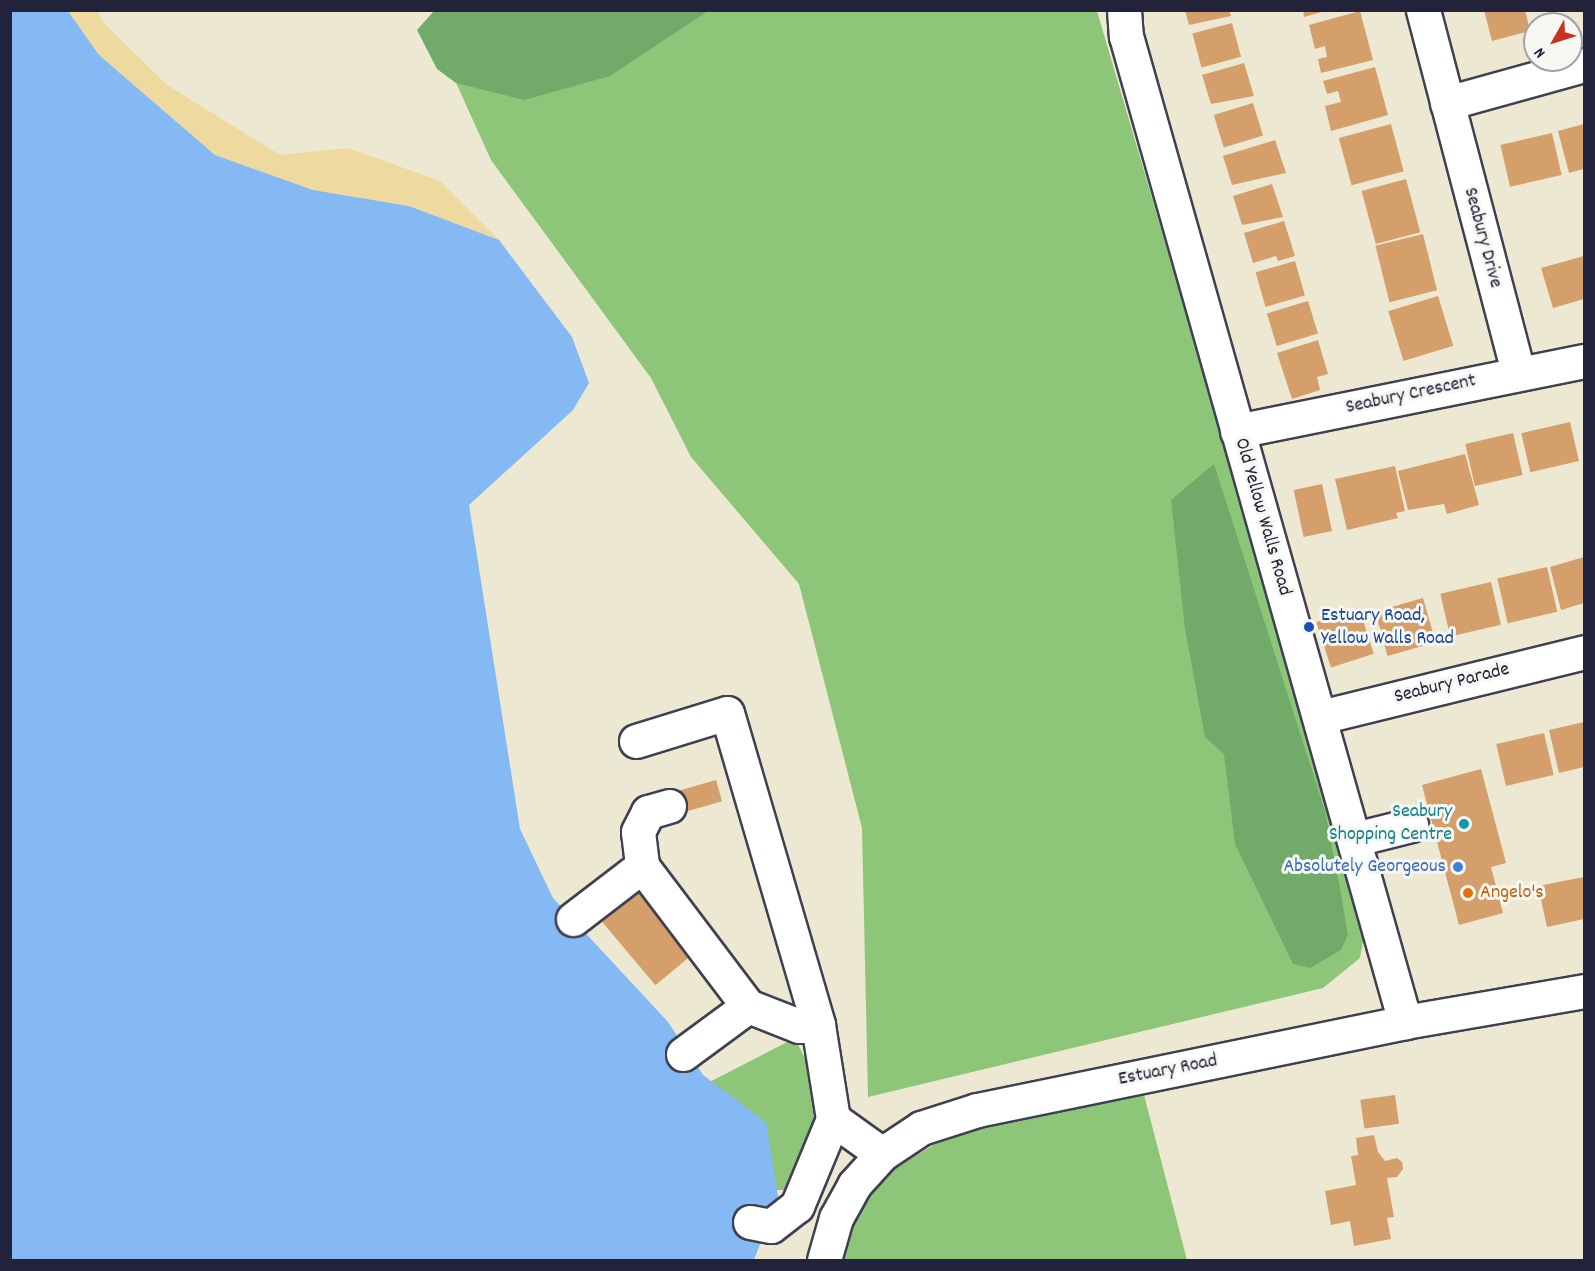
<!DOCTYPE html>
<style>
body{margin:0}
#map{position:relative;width:1595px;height:1271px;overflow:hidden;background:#ece8d1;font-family:Dekko,sans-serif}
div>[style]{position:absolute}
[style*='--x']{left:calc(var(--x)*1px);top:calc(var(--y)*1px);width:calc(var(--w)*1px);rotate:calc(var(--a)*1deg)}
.green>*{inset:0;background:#8ec679}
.forest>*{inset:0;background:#72ab69}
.sand>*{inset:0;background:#eeda9e}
.water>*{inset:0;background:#85b9f3}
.building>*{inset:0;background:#d59f6c;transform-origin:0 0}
.roads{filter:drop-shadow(2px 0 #404052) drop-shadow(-2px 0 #404052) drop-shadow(0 2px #404052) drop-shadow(0 -2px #404052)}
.minor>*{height:33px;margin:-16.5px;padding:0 16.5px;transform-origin:16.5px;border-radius:16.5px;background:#fff}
.dots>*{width:16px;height:16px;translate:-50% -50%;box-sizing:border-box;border:3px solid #f6f6f2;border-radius:50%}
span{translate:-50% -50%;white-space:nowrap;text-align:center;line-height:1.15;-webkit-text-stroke:6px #f6f6f2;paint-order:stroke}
.street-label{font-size:20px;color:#22223b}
.transit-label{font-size:20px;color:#164399}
.left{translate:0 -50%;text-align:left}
.culture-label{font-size:20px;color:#0d838f}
.right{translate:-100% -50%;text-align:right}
.shop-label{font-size:20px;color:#366cbe}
.food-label{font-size:20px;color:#c56008}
.frame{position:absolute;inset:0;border:12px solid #22223b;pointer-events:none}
.north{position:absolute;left:1523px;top:12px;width:60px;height:60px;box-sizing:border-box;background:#f6f6f2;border:2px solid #a1a1a9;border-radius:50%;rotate:231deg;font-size:16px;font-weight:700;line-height:24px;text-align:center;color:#22223b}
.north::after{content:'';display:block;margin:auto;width:21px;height:27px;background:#c8321e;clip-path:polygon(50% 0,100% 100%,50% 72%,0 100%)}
</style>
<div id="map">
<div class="green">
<div style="clip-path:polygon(451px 10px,1097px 11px,1366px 925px,1360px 958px,1323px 988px,868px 1097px,862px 828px,799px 584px,691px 457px,651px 378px,491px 160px,428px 21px)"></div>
<div style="clip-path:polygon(795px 1038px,807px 1063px,817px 1114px,790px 1190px,777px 1190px,696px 1089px)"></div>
<div style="clip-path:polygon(1144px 1095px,1187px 1260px,834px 1260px,856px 1212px,897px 1167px,940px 1141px,1007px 1119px)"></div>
</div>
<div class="forest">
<div style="clip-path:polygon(434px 11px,434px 10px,708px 11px,610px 76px,524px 100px,456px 83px,437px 69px,417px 30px)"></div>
<div style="clip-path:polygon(1214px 464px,1325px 811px,1341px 894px,1348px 935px,1341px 950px,1310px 968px,1293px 964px,1235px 844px,1224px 754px,1205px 737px,1185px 629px,1171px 500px)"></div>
</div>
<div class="sand">
<div style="clip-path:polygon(68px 11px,97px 11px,104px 23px,167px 85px,280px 155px,348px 148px,440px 181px,499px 240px,409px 206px,313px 190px,215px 155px,99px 55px)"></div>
</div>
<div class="water">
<div style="clip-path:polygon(10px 11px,68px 11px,99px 55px,215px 155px,313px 190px,409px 206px,499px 240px,572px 337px,589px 383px,573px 410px,469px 505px,520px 829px,553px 898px,668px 1022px,703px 1075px,766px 1122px,778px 1196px,754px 1260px,11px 1260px)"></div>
</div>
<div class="building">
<div style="clip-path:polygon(1185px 10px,1229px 10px,1231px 16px,1189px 25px)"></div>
<div style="clip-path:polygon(1303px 10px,1324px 10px,1325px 11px,1304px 17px)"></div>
<div style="clip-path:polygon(1484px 10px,1525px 10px,1530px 31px,1492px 41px)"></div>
<div style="clip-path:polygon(1360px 11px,1373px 60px,1321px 73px,1318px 59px,1327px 57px,1325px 46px,1315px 49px,1309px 25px)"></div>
<div style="left:1232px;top:23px;width:35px;height:41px;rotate:75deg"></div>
<div style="clip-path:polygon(1244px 63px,1254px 96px,1211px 104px,1202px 75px)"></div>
<div style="clip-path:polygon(1375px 67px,1388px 115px,1331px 131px,1325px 106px,1341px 102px,1338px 91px,1327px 94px,1323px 81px)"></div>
<div style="left:1253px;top:103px;width:34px;height:41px;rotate:73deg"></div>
<div style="left:1391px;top:124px;width:49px;height:54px;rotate:75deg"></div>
<div style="clip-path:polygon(1584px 124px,1584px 169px,1569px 173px,1558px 131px)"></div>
<div style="left:1552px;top:133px;width:43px;height:53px;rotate:77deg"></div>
<div style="clip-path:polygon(1275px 140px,1286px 173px,1232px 185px,1223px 156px)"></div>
<div style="left:1406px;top:179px;width:55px;height:46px;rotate:75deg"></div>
<div style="clip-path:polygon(1272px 184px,1283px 217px,1242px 225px,1233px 196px)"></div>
<div style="clip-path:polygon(1284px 221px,1295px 256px,1278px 261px,1276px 256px,1253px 263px,1244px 233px)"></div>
<div style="left:1423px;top:234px;width:58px;height:49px;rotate:76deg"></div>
<div style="clip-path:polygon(1584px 256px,1584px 299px,1553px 308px,1541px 268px)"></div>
<div style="left:1295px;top:261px;width:36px;height:41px;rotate:74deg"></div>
<div style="left:1438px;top:296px;width:52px;height:52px;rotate:73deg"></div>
<div style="left:1308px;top:301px;width:34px;height:43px;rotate:73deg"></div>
<div style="clip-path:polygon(1318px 340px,1328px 374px,1317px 377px,1320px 390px,1292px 399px,1277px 353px)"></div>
<div style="left:1570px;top:422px;width:40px;height:50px;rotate:77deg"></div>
<div style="left:1513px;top:433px;width:43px;height:49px;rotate:77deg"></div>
<div style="clip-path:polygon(1465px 454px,1479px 505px,1447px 514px,1444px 504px,1408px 510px,1398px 471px)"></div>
<div style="clip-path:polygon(1395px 466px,1405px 511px,1396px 513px,1398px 518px,1347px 530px,1335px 479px)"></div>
<div style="left:1322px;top:484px;width:48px;height:29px;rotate:78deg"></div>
<div style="clip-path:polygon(1584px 557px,1584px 603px,1561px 610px,1550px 567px)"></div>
<div style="left:1547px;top:567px;width:46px;height:51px;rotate:77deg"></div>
<div style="left:1491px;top:582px;width:44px;height:52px;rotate:77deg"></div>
<div style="left:1423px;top:598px;width:46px;height:50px;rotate:74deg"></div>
<div style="left:1359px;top:608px;width:48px;height:45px;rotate:72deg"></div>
<div style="clip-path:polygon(1584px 722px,1584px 767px,1559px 773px,1549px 730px)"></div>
<div style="left:1544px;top:733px;width:43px;height:49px;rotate:77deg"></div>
<div style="clip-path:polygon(1481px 769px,1506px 863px,1491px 867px,1503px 913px,1459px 925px,1422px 785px)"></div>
<div style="left:716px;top:780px;width:22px;height:51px;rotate:74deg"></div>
<div style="clip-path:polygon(1584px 877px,1584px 919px,1547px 927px,1538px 886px)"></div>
<div style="left:640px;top:886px;width:86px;height:52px;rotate:50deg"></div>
<div style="left:1395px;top:1095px;width:29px;height:35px;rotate:82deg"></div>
<div style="clip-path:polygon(1374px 1135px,1378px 1152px,1385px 1161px,1397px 1158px,1402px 1162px,1403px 1169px,1397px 1177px,1387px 1178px,1394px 1217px,1387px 1218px,1391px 1239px,1354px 1246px,1350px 1221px,1331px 1225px,1325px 1191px,1356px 1185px,1351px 1156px,1358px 1155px,1356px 1138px)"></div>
</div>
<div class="roads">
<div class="minor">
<div style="--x:1124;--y:10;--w:26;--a:86"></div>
<div style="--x:1126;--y:36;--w:1025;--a:74.2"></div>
<div style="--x:1423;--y:10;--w:375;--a:75.3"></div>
<div style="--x:1447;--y:103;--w:142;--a:-15.5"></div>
<div style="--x:1237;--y:431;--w:354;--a:-11.4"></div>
<div style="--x:1320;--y:717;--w:272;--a:-13.8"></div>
<div style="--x:636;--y:741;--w:95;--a:-17.1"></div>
<div style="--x:727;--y:713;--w:325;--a:73.7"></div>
<div style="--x:818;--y:1025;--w:95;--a:80.9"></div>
<div style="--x:833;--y:1119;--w:60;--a:35.5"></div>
<div style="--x:669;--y:806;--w:22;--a:164"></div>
<div style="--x:648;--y:812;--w:22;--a:117"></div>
<div style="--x:638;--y:832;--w:34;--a:83"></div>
<div style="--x:642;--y:866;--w:176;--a:52.9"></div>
<div style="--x:748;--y:1006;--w:55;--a:21.4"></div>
<div style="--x:799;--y:1026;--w:19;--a:-3"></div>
<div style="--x:1355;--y:839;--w:58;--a:-14"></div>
<div style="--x:573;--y:919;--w:87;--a:-37.5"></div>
<div style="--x:683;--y:1054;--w:81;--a:-36.4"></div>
<div style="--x:750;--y:1222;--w:21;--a:11"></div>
<div style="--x:771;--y:1226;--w:33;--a:-38"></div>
<div style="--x:797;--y:1206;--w:94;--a:-67.5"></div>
<div style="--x:824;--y:1260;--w:44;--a:-74.1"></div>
<div style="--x:836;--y:1218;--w:38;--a:-61"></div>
<div style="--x:854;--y:1185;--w:42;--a:-47.9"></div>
<div style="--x:882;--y:1154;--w:47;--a:-33.7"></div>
<div style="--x:921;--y:1128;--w:59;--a:-17.8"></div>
<div style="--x:977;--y:1110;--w:437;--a:-11.6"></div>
<div style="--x:1405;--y:1022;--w:182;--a:-9.8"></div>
</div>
</div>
<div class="dots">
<div style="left:1309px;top:627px;background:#1a4fb4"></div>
<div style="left:1464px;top:824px;background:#0f9aa8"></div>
<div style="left:1458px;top:867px;background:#3f7fe0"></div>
<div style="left:1468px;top:893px;background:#e8710a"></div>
</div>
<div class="street-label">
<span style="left:1482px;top:238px;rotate:75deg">Seabury Drive</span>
<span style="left:1411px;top:395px;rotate:-12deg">Seabury Crescent</span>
<span style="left:1262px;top:517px;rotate:74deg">Old Yellow Walls Road</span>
<span style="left:1452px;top:684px;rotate:-14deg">Seabury Parade</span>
<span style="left:1168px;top:1071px;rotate:-11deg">Estuary Road</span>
</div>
<div class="transit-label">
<span class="left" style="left:1321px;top:628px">Estuary Road,<br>Yellow Walls Road</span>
</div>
<div class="culture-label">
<span class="right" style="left:1452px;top:824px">Seabury<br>Shopping Centre</span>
</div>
<div class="shop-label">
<span class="right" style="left:1446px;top:867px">Absolutely Georgeous</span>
</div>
<div class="food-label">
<span class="left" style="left:1480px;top:893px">Angelo's</span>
</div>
<div class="frame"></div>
<div class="north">N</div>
</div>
